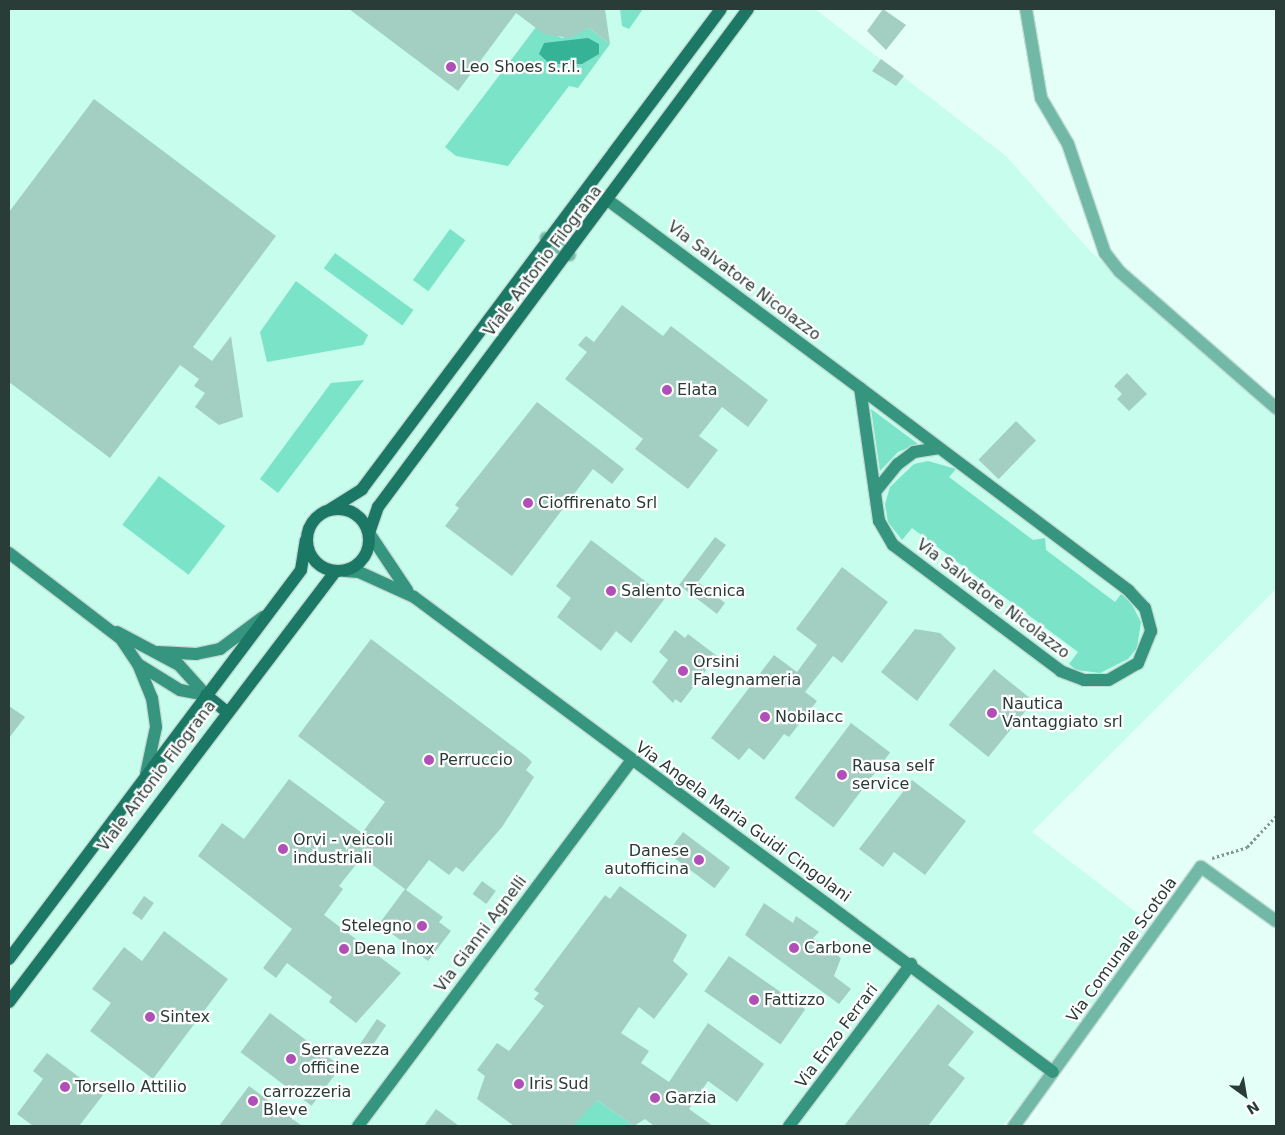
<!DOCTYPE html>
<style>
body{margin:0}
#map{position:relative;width:1285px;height:1135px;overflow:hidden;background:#e4fff7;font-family:"DejaVu Sans",sans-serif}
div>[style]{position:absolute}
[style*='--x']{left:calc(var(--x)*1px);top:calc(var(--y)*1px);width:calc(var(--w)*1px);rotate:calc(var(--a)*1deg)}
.built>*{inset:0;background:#c6fded}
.green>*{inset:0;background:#7be3c8;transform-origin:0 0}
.water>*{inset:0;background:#36b297}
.building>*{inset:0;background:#a3cfc2;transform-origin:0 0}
.path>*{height:2.5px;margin-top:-1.25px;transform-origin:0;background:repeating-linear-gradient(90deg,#819791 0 2.5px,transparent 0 5px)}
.roads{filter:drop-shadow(1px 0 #c3dcd4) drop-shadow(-1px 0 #c3dcd4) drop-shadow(0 1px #c3dcd4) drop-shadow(0 -1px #c3dcd4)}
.street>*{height:12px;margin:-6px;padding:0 6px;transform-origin:6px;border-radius:6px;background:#71b9a6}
.secondary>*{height:12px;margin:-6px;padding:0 6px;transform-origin:6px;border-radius:6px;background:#36957f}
.primary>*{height:12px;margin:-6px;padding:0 6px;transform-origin:6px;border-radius:6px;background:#1b7865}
.primary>.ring{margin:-6px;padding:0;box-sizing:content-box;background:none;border:12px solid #1b7865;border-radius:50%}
.dots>*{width:14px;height:14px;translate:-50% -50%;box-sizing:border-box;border:2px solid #fff;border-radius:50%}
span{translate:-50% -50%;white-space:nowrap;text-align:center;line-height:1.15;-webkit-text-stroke:4.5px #fff;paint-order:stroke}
.poi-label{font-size:16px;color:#2a3c37}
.left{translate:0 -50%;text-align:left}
.right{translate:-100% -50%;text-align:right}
.street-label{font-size:16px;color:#2a3c37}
.frame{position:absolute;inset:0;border:10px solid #2a3c37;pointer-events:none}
.north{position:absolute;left:1220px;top:1070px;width:50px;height:50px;-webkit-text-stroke:4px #fff;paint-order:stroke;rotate:148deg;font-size:14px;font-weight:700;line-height:20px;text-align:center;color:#2a3c37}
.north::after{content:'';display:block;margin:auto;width:18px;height:22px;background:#2a3c37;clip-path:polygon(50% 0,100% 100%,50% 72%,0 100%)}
</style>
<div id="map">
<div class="built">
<div style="clip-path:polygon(9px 9px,815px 9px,1006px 156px,1090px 251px,1276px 415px,1276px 589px,1032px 832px,1154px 926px,1034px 1091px,1002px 1126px,9px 1126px)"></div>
</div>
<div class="green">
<div style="clip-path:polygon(620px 9px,643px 9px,629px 29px,622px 26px)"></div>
<div style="clip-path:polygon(536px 27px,562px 38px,589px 28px,610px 44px,578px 88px,569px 86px,508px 166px,456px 156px,445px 147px)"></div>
<div style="left:450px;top:229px;width:19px;height:63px;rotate:36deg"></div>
<div style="left:335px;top:253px;width:97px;height:19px;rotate:36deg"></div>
<div style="clip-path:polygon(296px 281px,368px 335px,363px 345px,267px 362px,260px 332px)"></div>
<div style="clip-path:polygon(364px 380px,278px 493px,260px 479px,331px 383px)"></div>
<div style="clip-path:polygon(871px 409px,918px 444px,898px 452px,880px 471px)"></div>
<div style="clip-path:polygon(928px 461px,956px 469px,949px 477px,1033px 540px,1045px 538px,1046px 550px,1115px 602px,1121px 594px,1129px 599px,1141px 622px,1137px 648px,1128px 659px,1100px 673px,1076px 670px,1069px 664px,1078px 652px,912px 528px,902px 540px,888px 522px,885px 504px,890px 487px,914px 464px)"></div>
<div style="left:159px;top:476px;width:83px;height:61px;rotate:37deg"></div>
<div style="clip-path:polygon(594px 1098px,634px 1126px,573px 1126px)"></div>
</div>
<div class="water">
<div style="clip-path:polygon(588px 38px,599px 44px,599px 54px,582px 64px,550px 64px,539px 54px,544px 43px)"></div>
</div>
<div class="building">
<div style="clip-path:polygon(349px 9px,605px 9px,610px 44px,589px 28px,569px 38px,544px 34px,516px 13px,458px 91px)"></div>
<div style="clip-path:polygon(883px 9px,906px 25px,886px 50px,867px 31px)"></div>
<div style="clip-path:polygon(881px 59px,904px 76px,896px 86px,872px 71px)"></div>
<div style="clip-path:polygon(94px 99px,276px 236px,193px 347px,212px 361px,231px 336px,243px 417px,219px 425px,195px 407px,205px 393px,194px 386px,199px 379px,180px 365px,110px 458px,9px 382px,9px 212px)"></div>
<div style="clip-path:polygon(622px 305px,663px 336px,671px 326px,768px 400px,748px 427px,722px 407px,699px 436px,718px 450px,688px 489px,635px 449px,643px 439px,565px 379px,587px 352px,578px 345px,586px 336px,594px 342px)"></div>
<div style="clip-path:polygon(1127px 373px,1147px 394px,1129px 411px,1117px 399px,1122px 394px,1114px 386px)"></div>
<div style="clip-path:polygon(537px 402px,624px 469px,612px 484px,593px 469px,512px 576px,445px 526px,459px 508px,455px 505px)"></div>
<div style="left:1016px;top:421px;width:28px;height:54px;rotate:44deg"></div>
<div style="clip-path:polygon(715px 537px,726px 545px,698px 582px,725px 603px,717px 614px,679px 585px)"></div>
<div style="clip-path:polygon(591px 540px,666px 597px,631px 643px,616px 631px,601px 651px,557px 617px,571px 598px,556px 586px)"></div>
<div style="clip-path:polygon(842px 567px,888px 602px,842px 663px,833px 656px,805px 692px,817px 701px,789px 737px,784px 734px,764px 760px,749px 748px,739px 760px,711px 738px,774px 655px,797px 672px,817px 645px,796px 629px)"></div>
<div style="clip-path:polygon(915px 629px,940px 633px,956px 648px,917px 701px,881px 672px)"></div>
<div style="clip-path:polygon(675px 630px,685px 638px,688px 634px,717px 656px,681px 703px,675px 699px,673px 703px,652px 682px,668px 660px,659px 652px)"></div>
<div style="clip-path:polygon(371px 639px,527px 757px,532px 762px,526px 770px,534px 777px,502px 827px,463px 872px,456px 867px,449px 875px,429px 860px,406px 890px,443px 917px,439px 922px,451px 931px,428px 961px,379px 924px,405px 889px,362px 857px,339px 886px,343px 889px,324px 915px,401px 973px,356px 1023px,329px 1002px,332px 997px,287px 963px,276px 978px,263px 968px,292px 929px,198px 856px,222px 823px,244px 839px,289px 779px,362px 833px,385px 802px,298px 736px)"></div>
<div style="left:994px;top:669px;width:51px;height:72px;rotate:39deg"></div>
<div style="clip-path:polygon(9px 706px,25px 717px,9px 738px)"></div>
<div style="left:851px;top:723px;width:49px;height:94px;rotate:37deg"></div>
<div style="clip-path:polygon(912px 780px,966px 821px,925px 875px,894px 852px,883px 867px,859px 849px)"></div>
<div style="left:683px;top:832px;width:59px;height:26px;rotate:37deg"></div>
<div style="left:482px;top:881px;width:17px;height:16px;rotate:36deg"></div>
<div style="clip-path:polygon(620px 886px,687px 935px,673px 961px,688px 974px,654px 1019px,639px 1007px,621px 1033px,649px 1051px,641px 1063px,669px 1082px,708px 1023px,764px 1064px,737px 1102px,708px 1081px,689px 1109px,713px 1126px,654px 1126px,645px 1119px,634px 1126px,597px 1100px,573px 1126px,514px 1126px,477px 1099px,485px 1076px,477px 1070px,497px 1043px,509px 1051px,544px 1006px,534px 999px,539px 993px,534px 990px,605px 895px,610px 899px)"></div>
<div style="left:144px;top:896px;width:12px;height:21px;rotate:35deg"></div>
<div style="clip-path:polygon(764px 903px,793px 923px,796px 916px,819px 932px,813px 938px,841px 958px,834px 976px,851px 989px,839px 1004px,745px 935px)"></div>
<div style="clip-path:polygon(164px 931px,228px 979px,153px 1079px,90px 1031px,111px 1003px,92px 989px,124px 947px,142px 961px)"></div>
<div style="left:729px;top:956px;width:93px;height:43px;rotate:35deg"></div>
<div style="clip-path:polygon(938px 1004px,974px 1032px,948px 1065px,965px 1078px,928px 1126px,844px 1126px)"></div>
<div style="left:270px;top:1013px;width:89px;height:49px;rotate:37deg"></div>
<div style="left:377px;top:1019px;width:11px;height:36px;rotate:34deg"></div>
<div style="clip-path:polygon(47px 1053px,103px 1095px,79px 1126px,33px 1126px,17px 1114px,43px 1079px,33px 1071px)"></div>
<div style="clip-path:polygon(249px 1086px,302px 1126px,219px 1126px)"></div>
<div style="clip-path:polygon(436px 1109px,459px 1126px,424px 1126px)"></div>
</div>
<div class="path">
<div style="--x:1212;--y:858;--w:37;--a:-17"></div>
<div style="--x:1247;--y:847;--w:42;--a:-46.9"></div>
</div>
<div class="roads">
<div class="street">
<div style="--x:1026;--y:9;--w:90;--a:80.4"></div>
<div style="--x:1041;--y:98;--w:53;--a:59.6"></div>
<div style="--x:1068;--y:144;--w:115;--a:71.3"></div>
<div style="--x:1105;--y:253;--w:24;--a:52"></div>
<div style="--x:1120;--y:272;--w:207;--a:41.1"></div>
<div style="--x:546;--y:238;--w:29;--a:36"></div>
<div style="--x:1014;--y:1126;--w:319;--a:-54.2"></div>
<div style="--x:1201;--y:867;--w:92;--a:35.8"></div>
</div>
<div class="secondary">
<div style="--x:609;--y:201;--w:313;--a:36.7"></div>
<div style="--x:860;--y:388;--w:337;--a:37"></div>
<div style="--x:1129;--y:591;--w:23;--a:47"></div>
<div style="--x:1145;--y:608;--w:24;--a:75"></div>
<div style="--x:1151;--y:631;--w:35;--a:112"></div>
<div style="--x:1138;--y:663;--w:34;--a:150"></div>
<div style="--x:1108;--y:680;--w:24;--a:180"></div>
<div style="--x:1084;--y:680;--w:25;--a:-159"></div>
<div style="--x:1061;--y:671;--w:210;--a:-143.1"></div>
<div style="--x:893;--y:545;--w:28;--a:-120"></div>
<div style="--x:879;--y:521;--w:134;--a:-98.1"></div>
<div style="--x:875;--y:492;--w:36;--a:-51"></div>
<div style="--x:898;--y:464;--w:20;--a:-37"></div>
<div style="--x:914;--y:452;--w:24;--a:-9"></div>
<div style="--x:369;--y:533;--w:69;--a:56.3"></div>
<div style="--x:9;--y:553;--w:141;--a:37.5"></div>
<div style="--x:121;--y:639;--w:30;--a:56"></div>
<div style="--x:138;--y:664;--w:37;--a:68"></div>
<div style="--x:152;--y:698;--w:29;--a:82"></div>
<div style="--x:156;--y:727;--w:48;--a:102"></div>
<div style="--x:345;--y:571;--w:14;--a:4"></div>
<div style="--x:359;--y:572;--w:60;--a:24.4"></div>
<div style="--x:414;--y:597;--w:796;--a:36.63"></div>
<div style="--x:117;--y:632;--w:70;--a:28"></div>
<div style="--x:179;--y:665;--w:40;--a:48"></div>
<div style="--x:158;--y:652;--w:38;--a:3"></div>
<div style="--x:196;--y:654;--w:25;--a:-12"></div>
<div style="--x:220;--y:649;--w:54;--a:-36.7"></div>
<div style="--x:138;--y:664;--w:49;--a:31.8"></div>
<div style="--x:180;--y:690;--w:26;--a:11"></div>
<div style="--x:358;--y:1126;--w:456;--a:-53.2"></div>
<div style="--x:789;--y:1126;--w:203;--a:-53"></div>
</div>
<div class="primary">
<div class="ring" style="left:307px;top:509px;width:50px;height:50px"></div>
<div style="--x:329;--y:510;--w:39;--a:-32"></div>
<div style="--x:362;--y:489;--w:599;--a:-53.21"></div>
<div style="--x:369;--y:533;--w:28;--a:-71"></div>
<div style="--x:378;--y:507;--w:620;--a:-53.39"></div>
<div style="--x:206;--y:695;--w:26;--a:39"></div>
<div style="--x:9;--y:959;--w:486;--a:-53.1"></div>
<div style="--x:301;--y:570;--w:30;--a:-81"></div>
<div style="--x:9;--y:1002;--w:540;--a:-52.83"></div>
</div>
</div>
<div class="dots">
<div style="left:451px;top:67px;background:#b04fb7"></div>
<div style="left:667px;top:390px;background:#b04fb7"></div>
<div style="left:528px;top:503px;background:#b04fb7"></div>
<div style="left:611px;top:591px;background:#b04fb7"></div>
<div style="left:683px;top:671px;background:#b04fb7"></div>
<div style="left:992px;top:713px;background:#b04fb7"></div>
<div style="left:765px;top:717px;background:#b04fb7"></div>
<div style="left:429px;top:760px;background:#b04fb7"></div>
<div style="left:842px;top:775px;background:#b04fb7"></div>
<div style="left:283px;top:849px;background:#b04fb7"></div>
<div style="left:699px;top:860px;background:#b04fb7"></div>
<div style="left:422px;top:926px;background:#b04fb7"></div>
<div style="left:794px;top:948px;background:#b04fb7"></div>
<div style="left:344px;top:949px;background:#b04fb7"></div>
<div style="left:754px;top:1000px;background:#b04fb7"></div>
<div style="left:150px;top:1017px;background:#b04fb7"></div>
<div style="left:291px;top:1059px;background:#b04fb7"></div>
<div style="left:519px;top:1084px;background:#b04fb7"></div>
<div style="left:65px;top:1087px;background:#b04fb7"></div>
<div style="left:655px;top:1098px;background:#b04fb7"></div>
<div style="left:253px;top:1101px;background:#b04fb7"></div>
</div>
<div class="poi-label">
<span class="left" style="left:461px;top:67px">Leo Shoes s.r.l.</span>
<span class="left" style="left:677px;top:390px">Elata</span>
<span class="left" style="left:538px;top:503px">Cioffirenato Srl</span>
<span class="left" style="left:621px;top:591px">Salento Tecnica</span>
<span class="left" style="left:693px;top:671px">Orsini<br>Falegnameria</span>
<span class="left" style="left:1002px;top:713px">Nautica<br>Vantaggiato srl</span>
<span class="left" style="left:775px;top:717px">Nobilacc</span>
<span class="left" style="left:439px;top:760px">Perruccio</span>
<span class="left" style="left:852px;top:775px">Rausa self<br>service</span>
<span class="left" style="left:293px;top:849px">Orvi - veicoli<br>industriali</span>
<span class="right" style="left:689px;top:860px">Danese<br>autofficina</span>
<span class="right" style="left:412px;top:926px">Stelegno</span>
<span class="left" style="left:804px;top:948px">Carbone</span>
<span class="left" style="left:354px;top:949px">Dena Inox</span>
<span class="left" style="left:764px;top:1000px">Fattizzo</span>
<span class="left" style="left:160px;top:1017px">Sintex</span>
<span class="left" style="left:301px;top:1059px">Serravezza<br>officine</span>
<span class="left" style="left:529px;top:1084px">Iris Sud</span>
<span class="left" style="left:75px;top:1087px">Torsello Attilio</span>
<span class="left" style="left:263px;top:1101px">carrozzeria<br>Bleve</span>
<span class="left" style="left:665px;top:1098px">Garzia</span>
</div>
<div class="street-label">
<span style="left:543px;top:261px;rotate:-53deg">Viale Antonio Filograna</span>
<span style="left:744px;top:281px;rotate:37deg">Via Salvatore Nicolazzo</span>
<span style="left:993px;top:599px;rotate:37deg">Via Salvatore Nicolazzo</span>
<span style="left:157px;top:776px;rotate:-53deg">Viale Antonio Filograna</span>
<span style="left:743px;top:822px;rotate:36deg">Via Angela Maria Guidi Cingolani</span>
<span style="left:481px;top:934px;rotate:-53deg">Via Gianni Agnelli</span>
<span style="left:1122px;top:950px;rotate:-54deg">Via Comunale Scotola</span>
<span style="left:837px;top:1036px;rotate:-53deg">Via Enzo Ferrari</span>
</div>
<div class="frame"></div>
<div class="north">N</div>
</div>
